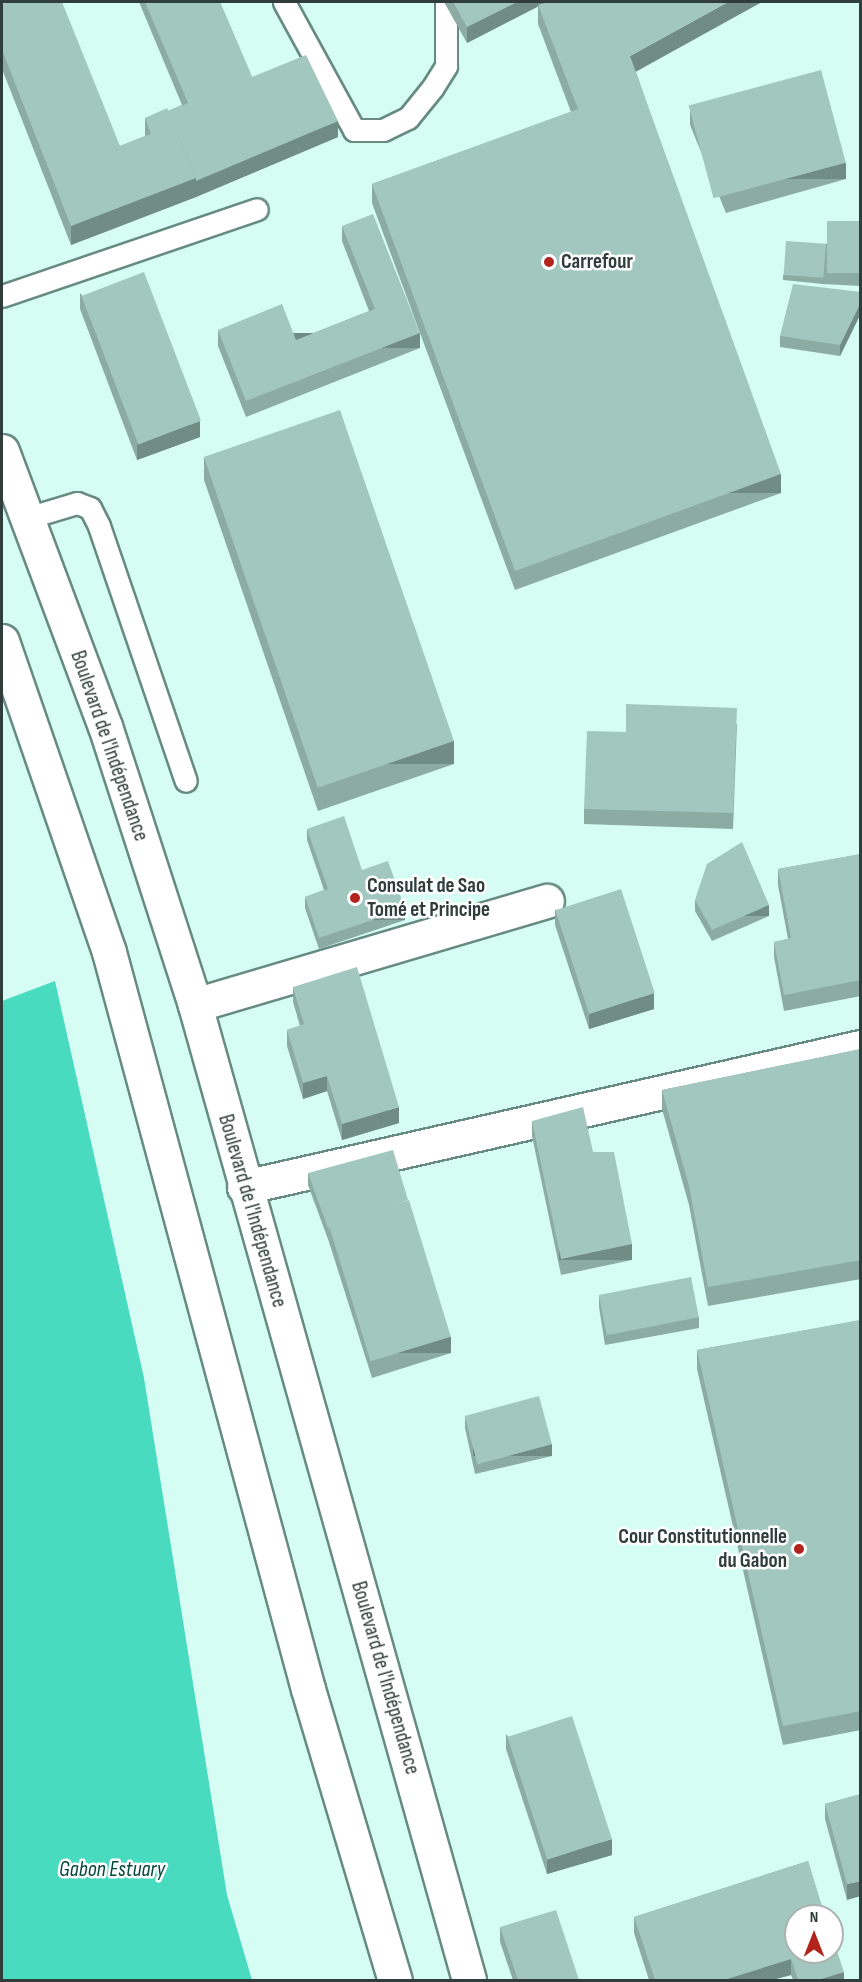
<!DOCTYPE html>
<meta charset="utf-8">
<style>
body{margin:0}
#map{position:relative;width:862px;height:1982px;overflow:hidden;background:#d6fdf3;font-family:"Sofia Sans Condensed",sans-serif}
div>[style]{position:absolute}
[style*='--x']{left:calc(var(--x)*1px);top:calc(var(--y)*1px);width:calc(var(--w)*1px);rotate:calc(var(--a)*1deg)}
.water>*{inset:0;background:#49dbbf}
.roads{filter:drop-shadow(2px 0 #678b82) drop-shadow(-2px 0 #678b82) drop-shadow(0 2px #678b82) drop-shadow(0 -2px #678b82)}
.service>*{height:21px;margin:-10.5px;padding:0 10.5px;transform-origin:10.5px;border-radius:10.5px;background:#fff}
.minor>*{height:33px;margin:-16.5px;padding:0 16.5px;transform-origin:16.5px;border-radius:16.5px;background:#fff}
.primary>*{height:33px;margin:-16.5px;padding:0 16.5px;transform-origin:16.5px;border-radius:16.5px;background:#fff}
.wall>*{inset:0;background:#8baba3}
.shaded-wall>*{inset:0;background:#718b85;transform-origin:0 0}
.building>*{inset:0;background:#a2c7be;transform-origin:0 0}
.dots>*{width:16px;height:16px;translate:-50% -50%;box-sizing:border-box;border:3px solid #fff;border-radius:50%}
span{translate:-50% -50%;white-space:nowrap;text-align:center;line-height:1.15;-webkit-text-stroke:5px #fff;paint-order:stroke}
.poi-label{font-size:21px;color:#2f3e3a;font-weight:700}
.left{translate:0 -50%;text-align:left}
.right{translate:-100% -50%;text-align:right}
.street-label{font-size:21px;color:#2f3e3a}
.water-label{font-size:22px;color:#06473c;font-style:italic}
.frame{position:absolute;inset:0;border:3px solid #2f3e3a;pointer-events:none}
.north{position:absolute;left:784px;top:1904px;width:60px;height:60px;box-sizing:border-box;background:#fff;border:2px solid #acb2b0;border-radius:50%;rotate:0deg;font-size:16px;font-weight:700;line-height:24px;text-align:center;color:#2f3e3a}
.north::after{content:'';display:block;margin:auto;width:21px;height:27px;background:#b2231c;clip-path:polygon(50% 0,100% 100%,50% 72%,0 100%)}
</style>
<div id="map">
<div class="water">
<div style="clip-path:polygon(55px 981px,144px 1378px,227px 1895px,252px 1980px,2px 1980px,2px 1001px)"></div>
</div>
<div class="roads">
<div class="service">
<div style="--x:284;--y:2;--w:146;--a:61.3"></div>
<div style="--x:354;--y:130;--w:29;--a:0"></div>
<div style="--x:383;--y:130;--w:28;--a:-26"></div>
<div style="--x:408;--y:118;--w:40;--a:-51"></div>
<div style="--x:433;--y:87;--w:25;--a:-58"></div>
<div style="--x:446;--y:66;--w:64;--a:-90"></div>
<div style="--x:2;--y:296;--w:269;--a:-18.8"></div>
<div style="--x:27;--y:518;--w:52;--a:-16.7"></div>
<div style="--x:77;--y:503;--w:14;--a:21"></div>
<div style="--x:90;--y:508;--w:20;--a:63"></div>
<div style="--x:99;--y:526;--w:269;--a:71.2"></div>
</div>
<div class="minor">
<div style="--x:195;--y:1005;--w:367;--a:-16.5"></div>
<div style="--x:244;--y:1187;--w:632;--a:-12.8"></div>
</div>
<div class="primary">
<div style="--x:2;--y:451;--w:294;--a:69.5"></div>
<div style="--x:105;--y:726;--w:293;--a:72.1"></div>
<div style="--x:195;--y:1005;--w:1013;--a:74.3"></div>
<div style="--x:2;--y:641;--w:329;--a:71"></div>
<div style="--x:109;--y:952;--w:763;--a:74.89"></div>
<div style="--x:308;--y:1689;--w:304;--a:73.4"></div>
</div>
</div>
<div class="wall">
<div style="clip-path:polygon(2px 2px,120px 146px,145px 136px,145px 118px,168px 111px,182px 105px,139px 2px,220px 2px,252px 77px,338px 137px,196px 197px,71px 245px,2px 69px)"></div>
<div style="clip-path:polygon(444px 2px,547px 2px,636px 72px,781px 493px,515px 590px,372px 203px,372px 184px,571px 112px,538px 24px,538px 6px,467px 43px)"></div>
<div style="clip-path:polygon(690px 110px,846px 179px,726px 213px,690px 125px)"></div>
<div style="clip-path:polygon(861px 221px,861px 286px,823px 284px,783px 280px,783px 275px,826px 244px)"></div>
<div style="clip-path:polygon(342px 226px,420px 348px,246px 417px,218px 346px,218px 330px,296px 340px,369px 311px,342px 241px)"></div>
<div style="clip-path:polygon(861px 292px,861px 313px,840px 356px,780px 347px,780px 336px)"></div>
<div style="clip-path:polygon(80px 293px,200px 437px,137px 460px,80px 309px)"></div>
<div style="clip-path:polygon(204px 457px,454px 764px,318px 811px,204px 480px)"></div>
<div style="clip-path:polygon(737px 724px,733px 829px,584px 824px,584px 809px,626px 732px)"></div>
<div style="clip-path:polygon(307px 829px,362px 870px,405px 920px,319px 949px,305px 908px,305px 897px,324px 890px,307px 840px)"></div>
<div style="clip-path:polygon(861px 854px,861px 996px,784px 1011px,774px 957px,774px 942px,788px 939px,778px 885px,778px 869px)"></div>
<div style="clip-path:polygon(695px 900px,769px 916px,712px 941px,695px 911px)"></div>
<div style="clip-path:polygon(555px 909px,654px 1009px,589px 1029px,555px 925px)"></div>
<div style="clip-path:polygon(293px 987px,399px 1123px,342px 1140px,327px 1091px,303px 1099px,287px 1046px,287px 1030px,300px 1026px,293px 1002px)"></div>
<div style="clip-path:polygon(861px 1049px,861px 1279px,708px 1306px,689px 1205px,662px 1109px,662px 1090px)"></div>
<div style="clip-path:polygon(532px 1121px,593px 1152px,632px 1260px,561px 1275px,532px 1136px)"></div>
<div style="clip-path:polygon(308px 1173px,451px 1353px,372px 1378px,329px 1242px,308px 1185px)"></div>
<div style="clip-path:polygon(599px 1296px,699px 1317px,699px 1328px,605px 1345px,599px 1307px)"></div>
<div style="clip-path:polygon(861px 1320px,861px 1730px,783px 1745px,697px 1369px,697px 1350px)"></div>
<div style="clip-path:polygon(465px 1417px,552px 1456px,475px 1474px,465px 1428px)"></div>
<div style="clip-path:polygon(506px 1734px,612px 1855px,547px 1874px,506px 1749px)"></div>
<div style="clip-path:polygon(861px 1794px,847px 1900px,825px 1819px,825px 1804px)"></div>
<div style="clip-path:polygon(808px 1861px,844px 1980px,793px 1980px,791px 1975px,772px 1980px,649px 1980px,634px 1933px,634px 1917px)"></div>
<div style="clip-path:polygon(500px 1927px,579px 1980px,513px 1980px,500px 1942px)"></div>
</div>
<div class="shaded-wall">
<div style="clip-path:polygon(517px 2px,547px 2px,467px 43px,467px 27px)"></div>
<div style="clip-path:polygon(728px 2px,762px 2px,630px 75px,630px 56px)"></div>
<div style="clip-path:polygon(338px 121px,338px 137px,196px 197px,71px 245px,71px 226px)"></div>
<div style="left:846px;top:163px;width:16px;height:125px;rotate:90deg"></div>
<div style="clip-path:polygon(861px 302px,861px 313px,840px 356px,840px 345px)"></div>
<div style="left:420px;top:333px;width:15px;height:187px;rotate:90deg"></div>
<div style="clip-path:polygon(200px 421px,200px 437px,137px 460px,137px 444px)"></div>
<div style="left:781px;top:474px;width:19px;height:283px;rotate:90deg"></div>
<div style="left:454px;top:741px;width:23px;height:144px;rotate:90deg"></div>
<div style="left:769px;top:905px;width:11px;height:62px;rotate:90deg"></div>
<div style="left:405px;top:909px;width:11px;height:91px;rotate:90deg"></div>
<div style="clip-path:polygon(654px 993px,654px 1009px,589px 1029px,589px 1014px)"></div>
<div style="clip-path:polygon(327px 1076px,327px 1091px,303px 1099px,303px 1083px)"></div>
<div style="clip-path:polygon(399px 1107px,399px 1123px,342px 1140px,342px 1124px)"></div>
<div style="left:632px;top:1244px;width:16px;height:73px;rotate:90deg"></div>
<div style="left:451px;top:1337px;width:16px;height:83px;rotate:90deg"></div>
<div style="left:552px;top:1444px;width:12px;height:79px;rotate:90deg"></div>
<div style="clip-path:polygon(612px 1839px,612px 1855px,547px 1874px,547px 1859px)"></div>
<div style="clip-path:polygon(861px 1881px,861px 1896px,847px 1900px,847px 1884px)"></div>
<div style="clip-path:polygon(791px 1959px,791px 1975px,772px 1980px,724px 1980px)"></div>
<div style="clip-path:polygon(844px 1972px,844px 1980px,818px 1980px)"></div>
</div>
<div class="building">
<div style="clip-path:polygon(2px 2px,62px 2px,120px 146px,151px 134px,145px 118px,167px 108px,196px 178px,71px 226px,2px 50px)"></div>
<div style="clip-path:polygon(145px 2px,220px 2px,252px 77px,306px 55px,338px 121px,196px 181px,196px 178px,168px 111px,188px 103px)"></div>
<div style="clip-path:polygon(453px 2px,517px 2px,467px 27px)"></div>
<div style="clip-path:polygon(548px 2px,728px 2px,630px 56px,781px 474px,515px 571px,372px 184px,578px 109px,538px 5px)"></div>
<div style="left:821px;top:70px;width:96px;height:137px;rotate:75deg"></div>
<div style="clip-path:polygon(373px 214px,420px 333px,246px 401px,218px 330px,282px 304px,296px 340px,375px 309px,342px 226px)"></div>
<div style="left:827px;top:221px;width:34px;height:52px"></div>
<div style="left:786px;top:241px;width:40px;height:34px;rotate:4deg"></div>
<div style="left:144px;top:272px;width:159px;height:67px;rotate:69deg"></div>
<div style="clip-path:polygon(793px 284px,861px 292px,861px 302px,840px 345px,780px 336px)"></div>
<div style="left:340px;top:410px;width:350px;height:144px;rotate:71deg"></div>
<div style="clip-path:polygon(626px 704px,737px 708px,733px 813px,584px 809px,587px 731px,626px 732px)"></div>
<div style="clip-path:polygon(344px 816px,362px 870px,388px 861px,405px 909px,319px 938px,305px 897px,328px 889px,307px 829px)"></div>
<div style="clip-path:polygon(742px 842px,769px 905px,712px 930px,695px 900px,707px 864px)"></div>
<div style="clip-path:polygon(861px 854px,861px 980px,784px 995px,774px 942px,791px 938px,778px 869px)"></div>
<div style="left:621px;top:889px;width:109px;height:69px;rotate:72deg"></div>
<div style="clip-path:polygon(357px 967px,399px 1107px,342px 1124px,327px 1076px,303px 1083px,287px 1030px,304px 1024px,293px 987px)"></div>
<div style="clip-path:polygon(861px 1049px,861px 1260px,708px 1287px,689px 1186px,662px 1090px)"></div>
<div style="clip-path:polygon(583px 1107px,593px 1152px,614px 1152px,632px 1244px,561px 1259px,532px 1121px)"></div>
<div style="clip-path:polygon(393px 1150px,408px 1200px,329px 1227px,329px 1231px,308px 1173px)"></div>
<div style="left:409px;top:1200px;width:143px;height:84px;rotate:73deg"></div>
<div style="left:691px;top:1277px;width:41px;height:94px;rotate:79deg"></div>
<div style="clip-path:polygon(861px 1320px,861px 1711px,783px 1726px,697px 1350px)"></div>
<div style="left:539px;top:1396px;width:50px;height:77px;rotate:75deg"></div>
<div style="left:572px;top:1716px;width:129px;height:68px;rotate:72deg"></div>
<div style="clip-path:polygon(861px 1794px,861px 1881px,847px 1884px,825px 1804px)"></div>
<div style="clip-path:polygon(808px 1861px,825px 1916px,796px 1916px,796px 1952px,832px 1952px,832px 1936px,844px 1972px,818px 1980px,798px 1980px,791px 1959px,724px 1980px,655px 1980px,634px 1917px)"></div>
<div style="clip-path:polygon(556px 1910px,579px 1980px,518px 1980px,500px 1927px)"></div>
</div>
<div class="dots">
<div style="left:549px;top:262px;background:#b2231c"></div>
<div style="left:355px;top:898px;background:#b2231c"></div>
<div style="left:799px;top:1549px;background:#b2231c"></div>
</div>
<div class="poi-label">
<span class="left" style="left:561px;top:262px">Carrefour</span>
<span class="left" style="left:367px;top:898px">Consulat de Sao<br>Tomé et Principe</span>
<span class="right" style="left:787px;top:1549px">Cour Constitutionnelle<br>du Gabon</span>
</div>
<div class="street-label">
<span style="left:109px;top:746px;rotate:71deg">Boulevard de l'Indépendance</span>
<span style="left:252px;top:1211px;rotate:74deg">Boulevard de l'Indépendance</span>
<span style="left:385px;top:1678px;rotate:74deg">Boulevard de l'Indépendance</span>
</div>
<div class="water-label">
<span style="left:112px;top:1870px">Gabon Estuary</span>
</div>
<div class="frame"></div>
<div class="north">N</div>
</div>
